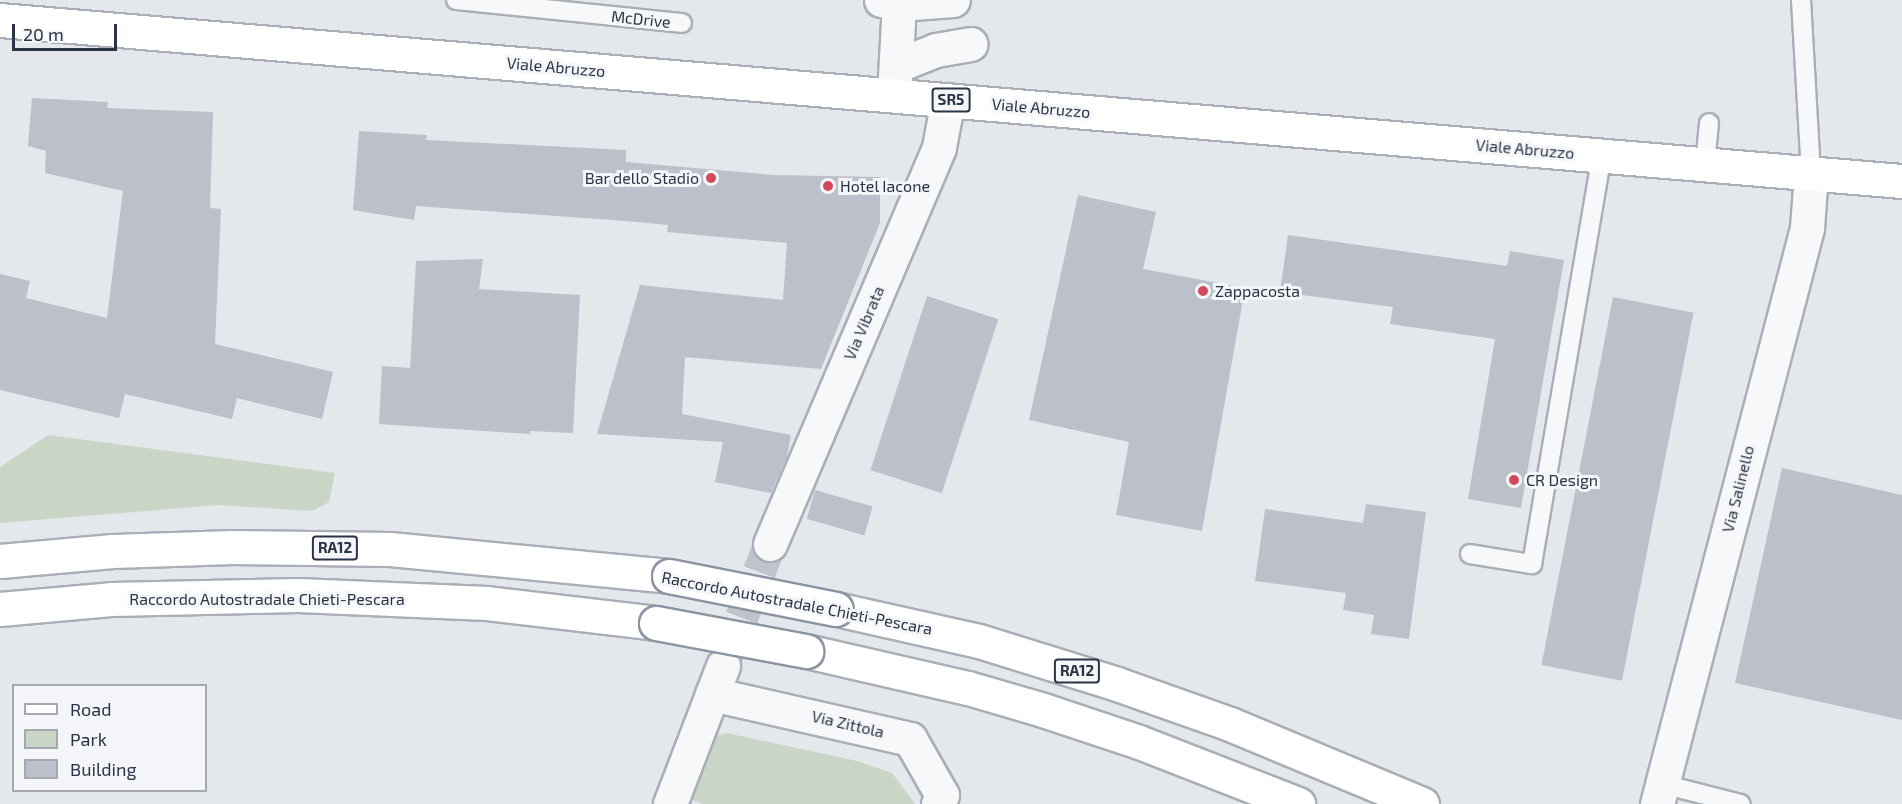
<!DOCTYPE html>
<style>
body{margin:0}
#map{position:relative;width:1902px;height:804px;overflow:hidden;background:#e4e7ec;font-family:"Exo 2",sans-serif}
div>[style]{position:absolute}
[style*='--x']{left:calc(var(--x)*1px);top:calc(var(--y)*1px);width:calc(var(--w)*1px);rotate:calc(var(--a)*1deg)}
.green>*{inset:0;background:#c9d6c5}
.building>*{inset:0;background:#bbc0ca;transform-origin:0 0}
.street-tunnel>*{height:33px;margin-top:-16.5px;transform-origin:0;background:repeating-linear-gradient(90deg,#bfc3cb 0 33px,transparent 0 49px)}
.roads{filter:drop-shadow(2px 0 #a9aeb7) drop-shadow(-2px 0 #a9aeb7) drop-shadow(0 2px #a9aeb7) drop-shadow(0 -2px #a9aeb7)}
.lane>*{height:18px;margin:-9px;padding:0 9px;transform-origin:9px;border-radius:9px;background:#f7f8fa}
.street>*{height:33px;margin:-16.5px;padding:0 16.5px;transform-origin:16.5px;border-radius:16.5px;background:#f7f8fa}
.primary>*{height:33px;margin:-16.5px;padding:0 16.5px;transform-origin:16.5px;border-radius:16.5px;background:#fff}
.highway>*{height:33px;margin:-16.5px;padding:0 16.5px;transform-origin:16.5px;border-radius:16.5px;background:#fff}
.bridges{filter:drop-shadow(2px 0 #8b94a3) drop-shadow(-2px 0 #8b94a3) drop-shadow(0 2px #8b94a3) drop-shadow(0 -2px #8b94a3)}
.highway-bridge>*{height:33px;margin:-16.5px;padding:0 16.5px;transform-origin:16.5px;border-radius:16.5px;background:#fff}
.dots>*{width:16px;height:16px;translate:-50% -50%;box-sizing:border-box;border:3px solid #f4f6f9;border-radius:50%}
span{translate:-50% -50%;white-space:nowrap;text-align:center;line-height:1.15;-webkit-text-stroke:6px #f4f6f9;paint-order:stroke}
.shield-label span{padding:2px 4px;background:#f4f6f9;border:2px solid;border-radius:4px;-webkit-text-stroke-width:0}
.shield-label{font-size:15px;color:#2b3445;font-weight:700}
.street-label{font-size:16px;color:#2b3445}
.poi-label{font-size:16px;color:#2b3445}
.right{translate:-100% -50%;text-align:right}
.left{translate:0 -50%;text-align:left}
.legend{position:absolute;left:12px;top:684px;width:195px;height:108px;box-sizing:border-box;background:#f4f6f9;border:2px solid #a4a8b1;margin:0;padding:8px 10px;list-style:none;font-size:18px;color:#2b3445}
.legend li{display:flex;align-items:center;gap:12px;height:30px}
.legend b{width:30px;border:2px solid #a4a8b1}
.scale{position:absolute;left:12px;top:24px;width:105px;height:27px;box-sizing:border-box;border:3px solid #2b3445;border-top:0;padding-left:8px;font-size:18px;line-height:21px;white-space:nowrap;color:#2b3445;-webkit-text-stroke:4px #f4f6f9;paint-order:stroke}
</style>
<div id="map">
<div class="green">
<div style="clip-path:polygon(48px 435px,335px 473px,329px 502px,312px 511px,219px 505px,0 523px,0 467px)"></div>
<div style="clip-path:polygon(727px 733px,857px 761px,892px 773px,915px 804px,703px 804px,686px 797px,711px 737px)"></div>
</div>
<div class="building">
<div style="clip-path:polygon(32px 98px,108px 102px,107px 108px,213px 112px,210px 208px,221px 209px,215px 344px,333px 372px,322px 419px,237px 398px,232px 419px,125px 394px,119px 418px,0 390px,0 274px,30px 281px,26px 298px,107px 318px,123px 191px,45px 173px,46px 151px,28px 146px)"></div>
<div style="clip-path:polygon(359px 131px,427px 135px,426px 140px,626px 150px,626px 162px,774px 175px,880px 177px,880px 223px,821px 369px,685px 357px,682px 414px,791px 435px,787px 457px,771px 493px,715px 482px,723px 442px,597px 434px,640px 285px,783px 300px,787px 243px,667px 232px,668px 225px,626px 221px,416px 206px,414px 220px,353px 210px)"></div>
<div style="clip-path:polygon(1078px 195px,1156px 212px,1143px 269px,1245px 288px,1202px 531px,1116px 515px,1129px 442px,1029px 420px)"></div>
<div style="clip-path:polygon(1288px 235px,1507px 266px,1510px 251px,1564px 260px,1521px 508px,1468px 499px,1495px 339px,1390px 324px,1393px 307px,1280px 292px)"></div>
<div style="clip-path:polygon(483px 259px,479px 289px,580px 295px,573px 433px,530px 431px,530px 434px,379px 424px,382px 366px,410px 368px,416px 261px)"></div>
<div style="left:927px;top:296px;width:75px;height:183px;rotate:18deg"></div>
<div style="left:1613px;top:297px;width:82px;height:375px;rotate:11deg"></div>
<div style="clip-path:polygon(1782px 468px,1902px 495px,1902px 720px,1735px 683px)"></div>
<div style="left:815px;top:490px;width:60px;height:30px;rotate:16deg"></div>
<div style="clip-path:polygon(1366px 504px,1426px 512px,1409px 639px,1371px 634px,1374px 615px,1343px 610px,1346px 593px,1255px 581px,1265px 509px,1363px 523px)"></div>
</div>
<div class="street-tunnel">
<div style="--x:724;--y:663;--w:128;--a:-68.9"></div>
</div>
<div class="roads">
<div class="lane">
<div style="--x:456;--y:0;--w:227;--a:5.8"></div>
<div style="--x:1801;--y:0;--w:173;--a:86.7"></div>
<div style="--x:1705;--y:164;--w:41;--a:-84.4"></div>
<div style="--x:1470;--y:554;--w:63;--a:9.2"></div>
<div style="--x:1532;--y:564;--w:414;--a:-80.3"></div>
<div style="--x:1662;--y:784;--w:81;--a:14.2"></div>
</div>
<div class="street">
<div style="--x:881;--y:0;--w:18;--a:13"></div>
<div style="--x:899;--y:4;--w:54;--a:-4.2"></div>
<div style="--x:896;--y:66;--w:43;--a:-21.8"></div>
<div style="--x:936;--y:50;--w:35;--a:-10"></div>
<div style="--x:894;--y:95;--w:91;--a:-86.9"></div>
<div style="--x:770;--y:544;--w:431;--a:-66.9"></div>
<div style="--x:939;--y:147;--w:48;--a:-79.2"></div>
<div style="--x:712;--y:694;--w:203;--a:12.8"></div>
<div style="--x:910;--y:739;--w:64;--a:60.3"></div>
<div style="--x:942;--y:795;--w:10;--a:114"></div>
<div style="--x:670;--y:804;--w:148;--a:-69"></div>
<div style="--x:1657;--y:804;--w:595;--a:-75.4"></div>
<div style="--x:1807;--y:228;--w:55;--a:-85.8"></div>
</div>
<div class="primary">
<div style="--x:0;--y:20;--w:1909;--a:4.84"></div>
</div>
<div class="highway">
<div style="--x:0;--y:561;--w:113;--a:-5.1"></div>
<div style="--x:113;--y:551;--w:120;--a:-1.9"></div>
<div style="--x:233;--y:547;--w:157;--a:0.7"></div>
<div style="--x:390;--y:549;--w:280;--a:5.5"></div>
<div style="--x:0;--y:609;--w:111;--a:-5.1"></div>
<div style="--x:111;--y:599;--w:187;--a:-1.2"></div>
<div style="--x:298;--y:595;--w:189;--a:2.4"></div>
<div style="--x:487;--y:603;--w:170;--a:6.7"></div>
<div style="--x:836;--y:609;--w:147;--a:12.6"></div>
<div style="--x:979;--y:641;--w:145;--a:17.3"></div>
<div style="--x:1117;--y:684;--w:120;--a:19.5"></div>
<div style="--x:1230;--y:724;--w:208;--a:22.6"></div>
<div style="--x:806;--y:651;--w:166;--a:12.9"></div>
<div style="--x:968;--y:688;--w:78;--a:16.3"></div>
<div style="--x:1043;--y:710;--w:101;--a:18.4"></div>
<div style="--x:1139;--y:742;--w:171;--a:21.3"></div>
</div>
</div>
<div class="bridges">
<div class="highway-bridge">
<div style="--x:669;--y:576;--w:170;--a:11.2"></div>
<div style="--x:656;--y:623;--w:153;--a:10.6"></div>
</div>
</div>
<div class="dots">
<div style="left:711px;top:178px;background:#d1495b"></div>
<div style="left:828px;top:186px;background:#d1495b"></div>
<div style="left:1203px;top:291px;background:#d1495b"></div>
<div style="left:1514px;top:480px;background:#d1495b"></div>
</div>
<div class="shield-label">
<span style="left:951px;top:100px">SR5</span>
<span style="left:335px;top:548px">RA12</span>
<span style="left:1077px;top:671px">RA12</span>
</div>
<div class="street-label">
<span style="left:641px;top:19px;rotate:6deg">McDrive</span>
<span style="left:556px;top:67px;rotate:5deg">Viale Abruzzo</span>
<span style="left:1041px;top:108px;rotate:5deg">Viale Abruzzo</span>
<span style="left:1525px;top:149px;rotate:5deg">Viale Abruzzo</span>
<span style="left:864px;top:323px;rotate:-67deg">Via Vibrata</span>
<span style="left:1738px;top:489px;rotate:-76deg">Via Salinello</span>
<span style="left:267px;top:599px">Raccordo Autostradale Chieti-Pescara</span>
<span style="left:797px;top:603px;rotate:11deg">Raccordo Autostradale Chieti-Pescara</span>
<span style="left:848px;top:724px;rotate:13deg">Via Zittola</span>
</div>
<div class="poi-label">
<span class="right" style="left:699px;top:178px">Bar dello Stadio</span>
<span class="left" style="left:840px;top:186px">Hotel Iacone</span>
<span class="left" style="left:1215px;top:291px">Zappacosta</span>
<span class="left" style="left:1526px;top:480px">CR Design</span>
</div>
<ul class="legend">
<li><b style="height:8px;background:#fff"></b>Road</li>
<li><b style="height:16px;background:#c9d6c5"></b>Park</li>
<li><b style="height:16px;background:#bbc0ca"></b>Building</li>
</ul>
<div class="scale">20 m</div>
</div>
